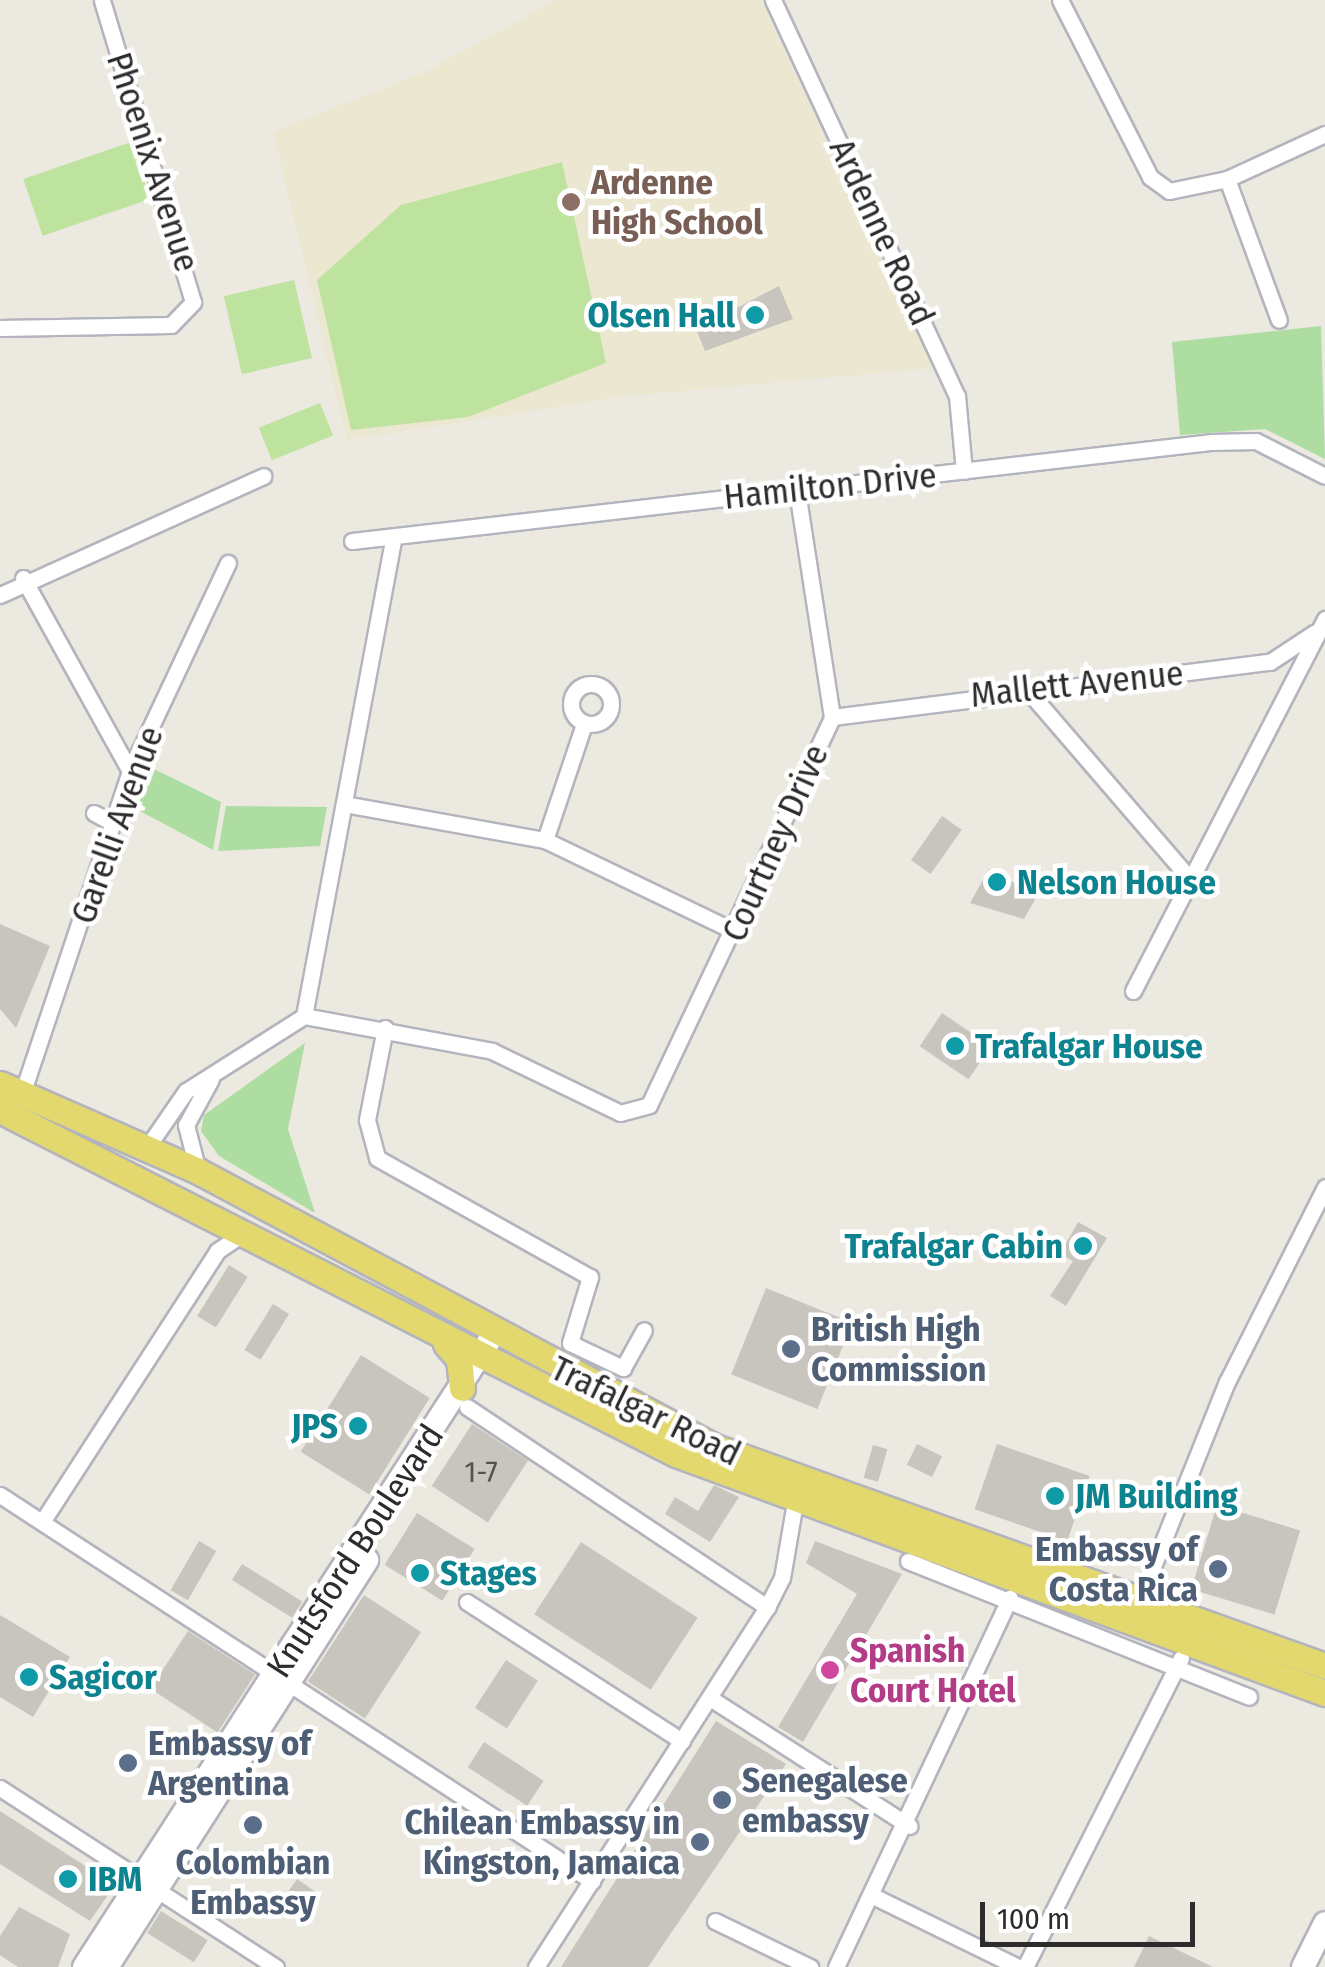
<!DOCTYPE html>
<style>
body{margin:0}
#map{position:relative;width:1325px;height:1967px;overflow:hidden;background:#ece9e0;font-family:"Fira Sans Condensed",sans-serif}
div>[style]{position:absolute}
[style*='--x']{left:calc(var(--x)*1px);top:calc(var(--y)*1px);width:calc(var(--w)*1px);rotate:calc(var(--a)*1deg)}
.education>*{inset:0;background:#ece7d1}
.green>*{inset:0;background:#aedda2}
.pitch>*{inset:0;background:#bde39f;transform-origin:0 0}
.building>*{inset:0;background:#c8c5bf;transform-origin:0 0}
.roads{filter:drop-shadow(2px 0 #b3b4be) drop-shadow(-2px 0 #b3b4be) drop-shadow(0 2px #b3b4be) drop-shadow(0 -2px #b3b4be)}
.minor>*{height:15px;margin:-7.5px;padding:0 7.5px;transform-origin:7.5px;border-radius:7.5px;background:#fff}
.minor>.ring{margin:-7.5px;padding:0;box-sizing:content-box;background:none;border:15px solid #fff;border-radius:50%}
.secondary>*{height:22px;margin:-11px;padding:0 11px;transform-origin:11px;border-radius:11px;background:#fff}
.primary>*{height:25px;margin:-12.5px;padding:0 12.5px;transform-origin:12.5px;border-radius:12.5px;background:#e3d86e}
.dots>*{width:28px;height:28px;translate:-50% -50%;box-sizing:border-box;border:5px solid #fff;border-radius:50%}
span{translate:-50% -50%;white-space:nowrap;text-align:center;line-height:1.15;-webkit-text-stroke:9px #fff;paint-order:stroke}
.number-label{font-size:30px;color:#535251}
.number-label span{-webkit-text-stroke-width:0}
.street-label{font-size:35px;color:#2c2c2c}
.education-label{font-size:35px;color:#785e54;font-weight:700}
.left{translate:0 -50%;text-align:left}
.culture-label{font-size:35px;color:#0d838f;font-weight:700}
.right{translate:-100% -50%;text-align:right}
.service-label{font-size:35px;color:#4e5e75;font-weight:700}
.hotel-label{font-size:35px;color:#b23c85;font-weight:700}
.scale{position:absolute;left:980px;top:1902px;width:215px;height:45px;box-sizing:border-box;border:5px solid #2c2c2c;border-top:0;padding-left:12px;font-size:30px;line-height:35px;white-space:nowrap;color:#2c2c2c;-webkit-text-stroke:8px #fff;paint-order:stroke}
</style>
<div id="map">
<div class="education">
<div style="clip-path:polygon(556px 0,761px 0,933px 368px,619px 397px,347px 440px,273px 132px,425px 72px)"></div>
</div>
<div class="green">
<div style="clip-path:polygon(1321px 326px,1325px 459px,1265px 429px,1180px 435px,1172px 342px)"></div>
<div style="clip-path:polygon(154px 769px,221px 802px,213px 850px,136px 809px)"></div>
<div style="clip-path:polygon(226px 806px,327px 807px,320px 846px,218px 851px)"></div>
<div style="clip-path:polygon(305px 1043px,288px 1129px,315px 1213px,219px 1156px,201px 1131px,204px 1115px)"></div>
</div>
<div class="pitch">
<div style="left:131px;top:142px;width:60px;height:114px;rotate:71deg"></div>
<div style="clip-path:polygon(562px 162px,606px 363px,468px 417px,351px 430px,317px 280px,401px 205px)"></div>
<div style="left:294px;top:280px;width:80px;height:72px;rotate:77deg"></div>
<div style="left:320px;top:403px;width:35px;height:66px;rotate:68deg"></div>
</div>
<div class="building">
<div style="clip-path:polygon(779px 286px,793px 319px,705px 351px,696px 329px)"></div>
<div style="left:942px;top:816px;width:24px;height:54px;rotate:35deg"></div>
<div style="clip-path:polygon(989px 869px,1037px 896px,1024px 919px,970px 903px)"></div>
<div style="clip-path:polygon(0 924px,50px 946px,16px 1028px,0 1009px)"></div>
<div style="left:942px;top:1013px;width:59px;height:40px;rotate:34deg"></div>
<div style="clip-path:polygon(1078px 1222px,1107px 1238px,1066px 1306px,1050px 1296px,1073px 1261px,1060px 1254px)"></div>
<div style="left:229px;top:1265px;width:22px;height:60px;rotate:32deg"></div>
<div style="left:766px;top:1288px;width:93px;height:93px;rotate:22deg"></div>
<div style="left:273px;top:1304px;width:19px;height:54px;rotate:32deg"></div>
<div style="left:361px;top:1355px;width:81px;height:114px;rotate:32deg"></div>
<div style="left:472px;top:1424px;width:67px;height:74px;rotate:33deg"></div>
<div style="left:917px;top:1444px;width:28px;height:23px;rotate:26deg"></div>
<div style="left:997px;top:1444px;width:98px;height:69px;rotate:19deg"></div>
<div style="left:873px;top:1445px;width:15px;height:34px;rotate:16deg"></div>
<div style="clip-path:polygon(714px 1485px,739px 1497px,710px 1542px,665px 1514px,675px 1497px,698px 1511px)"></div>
<div style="left:1217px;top:1505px;width:87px;height:88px;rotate:17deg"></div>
<div style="left:417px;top:1513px;width:68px;height:61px;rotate:32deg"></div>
<div style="left:199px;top:1541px;width:20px;height:57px;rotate:30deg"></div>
<div style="clip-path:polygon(815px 1541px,902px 1574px,803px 1742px,778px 1727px,857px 1594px,806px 1563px)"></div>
<div style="left:581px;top:1542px;width:139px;height:86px;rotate:33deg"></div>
<div style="left:242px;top:1564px;width:71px;height:19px;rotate:32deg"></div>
<div style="left:364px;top:1595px;width:68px;height:103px;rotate:33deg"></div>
<div style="clip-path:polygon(0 1615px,70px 1657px,33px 1717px,0 1697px)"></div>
<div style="left:188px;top:1631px;width:80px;height:69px;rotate:33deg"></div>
<div style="left:506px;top:1660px;width:38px;height:57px;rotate:33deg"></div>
<div style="clip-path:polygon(716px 1721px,786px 1764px,648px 1967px,561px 1967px)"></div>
<div style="left:484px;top:1742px;width:71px;height:30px;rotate:33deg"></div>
<div style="clip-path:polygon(0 1811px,115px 1885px,90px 1921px,0 1864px)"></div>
<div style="left:297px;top:1879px;width:28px;height:24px;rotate:35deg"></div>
<div style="clip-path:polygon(19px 1907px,70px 1934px,58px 1967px,18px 1967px,0 1955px,0 1936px)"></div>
<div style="left:161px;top:1911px;width:55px;height:26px;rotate:32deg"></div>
<div style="clip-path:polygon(1149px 1936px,1213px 1967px,1134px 1967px)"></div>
</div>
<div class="roads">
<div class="minor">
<div style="--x:773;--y:0;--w:437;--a:65.1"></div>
<div style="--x:957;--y:396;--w:75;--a:84.7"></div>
<div style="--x:1060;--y:0;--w:199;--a:63"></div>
<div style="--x:1150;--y:177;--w:24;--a:36"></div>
<div style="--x:1169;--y:191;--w:59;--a:-11.7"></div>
<div style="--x:1227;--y:179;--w:108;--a:-24.7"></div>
<div style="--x:1227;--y:179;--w:150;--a:69.8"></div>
<div style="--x:0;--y:328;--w:171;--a:-1"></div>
<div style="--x:171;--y:325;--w:32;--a:-46"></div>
<div style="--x:193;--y:302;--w:315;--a:-106.8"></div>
<div style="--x:352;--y:541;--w:866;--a:-6.57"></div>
<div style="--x:1212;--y:442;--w:44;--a:-1.3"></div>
<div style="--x:1256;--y:441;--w:77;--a:26.9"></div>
<div style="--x:23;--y:578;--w:221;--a:61"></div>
<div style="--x:0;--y:595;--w:289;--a:-24.3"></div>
<div class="ring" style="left:571px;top:684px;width:25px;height:25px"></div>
<div style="--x:1030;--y:693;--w:243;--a:49.3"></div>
<div style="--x:832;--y:717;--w:441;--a:-7.2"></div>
<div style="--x:1270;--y:662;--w:53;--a:-33.4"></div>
<div style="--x:344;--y:804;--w:204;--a:10.2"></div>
<div style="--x:545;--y:840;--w:212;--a:25.7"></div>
<div style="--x:94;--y:813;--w:21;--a:28"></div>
<div style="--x:545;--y:840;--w:122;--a:-71.4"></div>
<div style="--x:1133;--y:991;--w:419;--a:-62.7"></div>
<div style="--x:304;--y:1016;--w:191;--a:10.5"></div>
<div style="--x:492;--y:1051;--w:142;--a:25.8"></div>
<div style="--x:620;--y:1113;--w:30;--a:-15"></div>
<div style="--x:649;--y:1105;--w:429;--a:-64.7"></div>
<div style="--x:832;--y:717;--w:230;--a:-98.8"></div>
<div style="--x:304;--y:1016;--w:487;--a:-79.4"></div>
<div style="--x:385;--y:1028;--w:94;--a:101.1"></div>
<div style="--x:367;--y:1120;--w:39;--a:75"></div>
<div style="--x:377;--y:1158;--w:244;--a:29.2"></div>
<div style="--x:590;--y:1277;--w:69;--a:106.9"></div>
<div style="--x:570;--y:1343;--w:59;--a:25.3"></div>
<div style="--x:623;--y:1368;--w:43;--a:-61.1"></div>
<div style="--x:22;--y:1094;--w:341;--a:-71.5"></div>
<div style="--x:130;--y:771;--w:230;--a:-64.8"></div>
<div style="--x:148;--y:1146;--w:67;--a:-55.4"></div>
<div style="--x:186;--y:1091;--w:140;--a:-32.4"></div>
<div style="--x:198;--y:1171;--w:48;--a:-104.6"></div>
<div style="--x:186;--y:1125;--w:52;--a:-61.5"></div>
<div style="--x:467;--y:1407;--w:361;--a:33.7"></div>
<div style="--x:0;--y:1495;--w:707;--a:33.11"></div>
<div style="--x:42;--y:1522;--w:323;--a:-57.1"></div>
<div style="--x:217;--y:1251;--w:32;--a:-34"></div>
<div style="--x:908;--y:1561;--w:367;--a:21.7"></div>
<div style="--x:1140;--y:1599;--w:234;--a:-68.2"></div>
<div style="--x:1227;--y:1382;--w:218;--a:-63.3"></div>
<div style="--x:467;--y:1602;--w:256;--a:32.9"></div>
<div style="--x:710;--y:1698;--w:237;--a:32.7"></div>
<div style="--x:0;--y:1788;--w:329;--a:33"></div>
<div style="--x:873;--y:1896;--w:161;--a:26.1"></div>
<div style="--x:715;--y:1921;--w:106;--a:25.8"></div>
<div style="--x:536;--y:1967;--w:428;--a:-57.3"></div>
<div style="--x:767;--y:1607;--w:33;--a:-63"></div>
<div style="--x:782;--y:1578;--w:77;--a:-80.3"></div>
<div style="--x:836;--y:1967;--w:408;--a:-64.8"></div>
<div style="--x:1025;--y:1967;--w:346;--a:-63.2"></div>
</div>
<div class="secondary">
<div style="--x:84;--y:1967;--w:753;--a:-57.09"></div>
<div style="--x:107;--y:1967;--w:483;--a:-57.4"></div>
<div style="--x:1303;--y:1967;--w:49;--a:-63.4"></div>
</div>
<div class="primary">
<div style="--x:0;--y:1084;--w:216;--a:23.7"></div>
<div style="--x:198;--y:1171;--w:586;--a:28.1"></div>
<div style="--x:715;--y:1447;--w:648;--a:19.75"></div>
<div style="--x:0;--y:1110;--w:758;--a:26.97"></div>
<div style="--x:676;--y:1454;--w:692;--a:20.22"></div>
<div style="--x:446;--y:1344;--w:20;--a:49"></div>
<div style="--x:459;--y:1359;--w:29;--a:84"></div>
</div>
</div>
<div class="dots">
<div style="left:571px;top:202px;background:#8d6e63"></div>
<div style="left:755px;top:315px;background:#0f9aa8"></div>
<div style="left:997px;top:882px;background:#0f9aa8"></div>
<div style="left:955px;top:1046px;background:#0f9aa8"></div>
<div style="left:1083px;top:1246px;background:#0f9aa8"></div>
<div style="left:791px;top:1349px;background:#5c6f8a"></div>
<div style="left:358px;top:1426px;background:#0f9aa8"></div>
<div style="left:1055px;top:1496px;background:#0f9aa8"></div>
<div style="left:1218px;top:1569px;background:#5c6f8a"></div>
<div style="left:420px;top:1573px;background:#0f9aa8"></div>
<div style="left:830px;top:1670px;background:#d1479c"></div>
<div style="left:29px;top:1677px;background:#0f9aa8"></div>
<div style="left:128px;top:1763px;background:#5c6f8a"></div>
<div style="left:722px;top:1800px;background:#5c6f8a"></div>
<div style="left:253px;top:1825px;background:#5c6f8a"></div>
<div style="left:700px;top:1842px;background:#5c6f8a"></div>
<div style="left:68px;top:1879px;background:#0f9aa8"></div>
</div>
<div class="number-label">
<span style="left:481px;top:1472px">1-7</span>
</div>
<div class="street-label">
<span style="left:153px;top:162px;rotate:72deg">Phoenix Avenue</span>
<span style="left:882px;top:232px;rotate:65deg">Ardenne Road</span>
<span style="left:830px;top:486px;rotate:-6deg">Hamilton Drive</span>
<span style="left:1077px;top:684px;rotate:-6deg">Mallett Avenue</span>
<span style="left:117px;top:825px;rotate:-70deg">Garelli Avenue</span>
<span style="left:775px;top:843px;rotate:-66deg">Courtney Drive</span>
<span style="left:646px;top:1411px;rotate:26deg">Trafalgar Road</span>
<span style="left:355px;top:1551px;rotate:-57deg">Knutsford Boulevard</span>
</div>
<div class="education-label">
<span class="left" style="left:591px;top:202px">Ardenne<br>High School</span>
</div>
<div class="culture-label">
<span class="right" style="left:735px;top:315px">Olsen Hall</span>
<span class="left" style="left:1017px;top:882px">Nelson House</span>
<span class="left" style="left:975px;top:1046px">Trafalgar House</span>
<span class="right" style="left:1063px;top:1246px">Trafalgar Cabin</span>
<span class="right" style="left:338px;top:1426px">JPS</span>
<span class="left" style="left:1075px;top:1496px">JM Building</span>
<span class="left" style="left:440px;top:1573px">Stages</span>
<span class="left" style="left:49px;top:1677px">Sagicor</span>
<span class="left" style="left:88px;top:1879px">IBM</span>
</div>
<div class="service-label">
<span class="left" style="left:811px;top:1349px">British High<br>Commission</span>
<span class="right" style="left:1198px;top:1569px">Embassy of<br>Costa Rica</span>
<span class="left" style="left:148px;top:1763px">Embassy of<br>Argentina</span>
<span class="left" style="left:742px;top:1800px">Senegalese<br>embassy</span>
<span class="right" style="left:680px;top:1842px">Chilean Embassy in<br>Kingston, Jamaica</span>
<span style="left:253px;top:1882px">Colombian<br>Embassy</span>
</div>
<div class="hotel-label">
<span class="left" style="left:850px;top:1670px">Spanish<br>Court Hotel</span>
</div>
<div class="scale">100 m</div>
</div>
